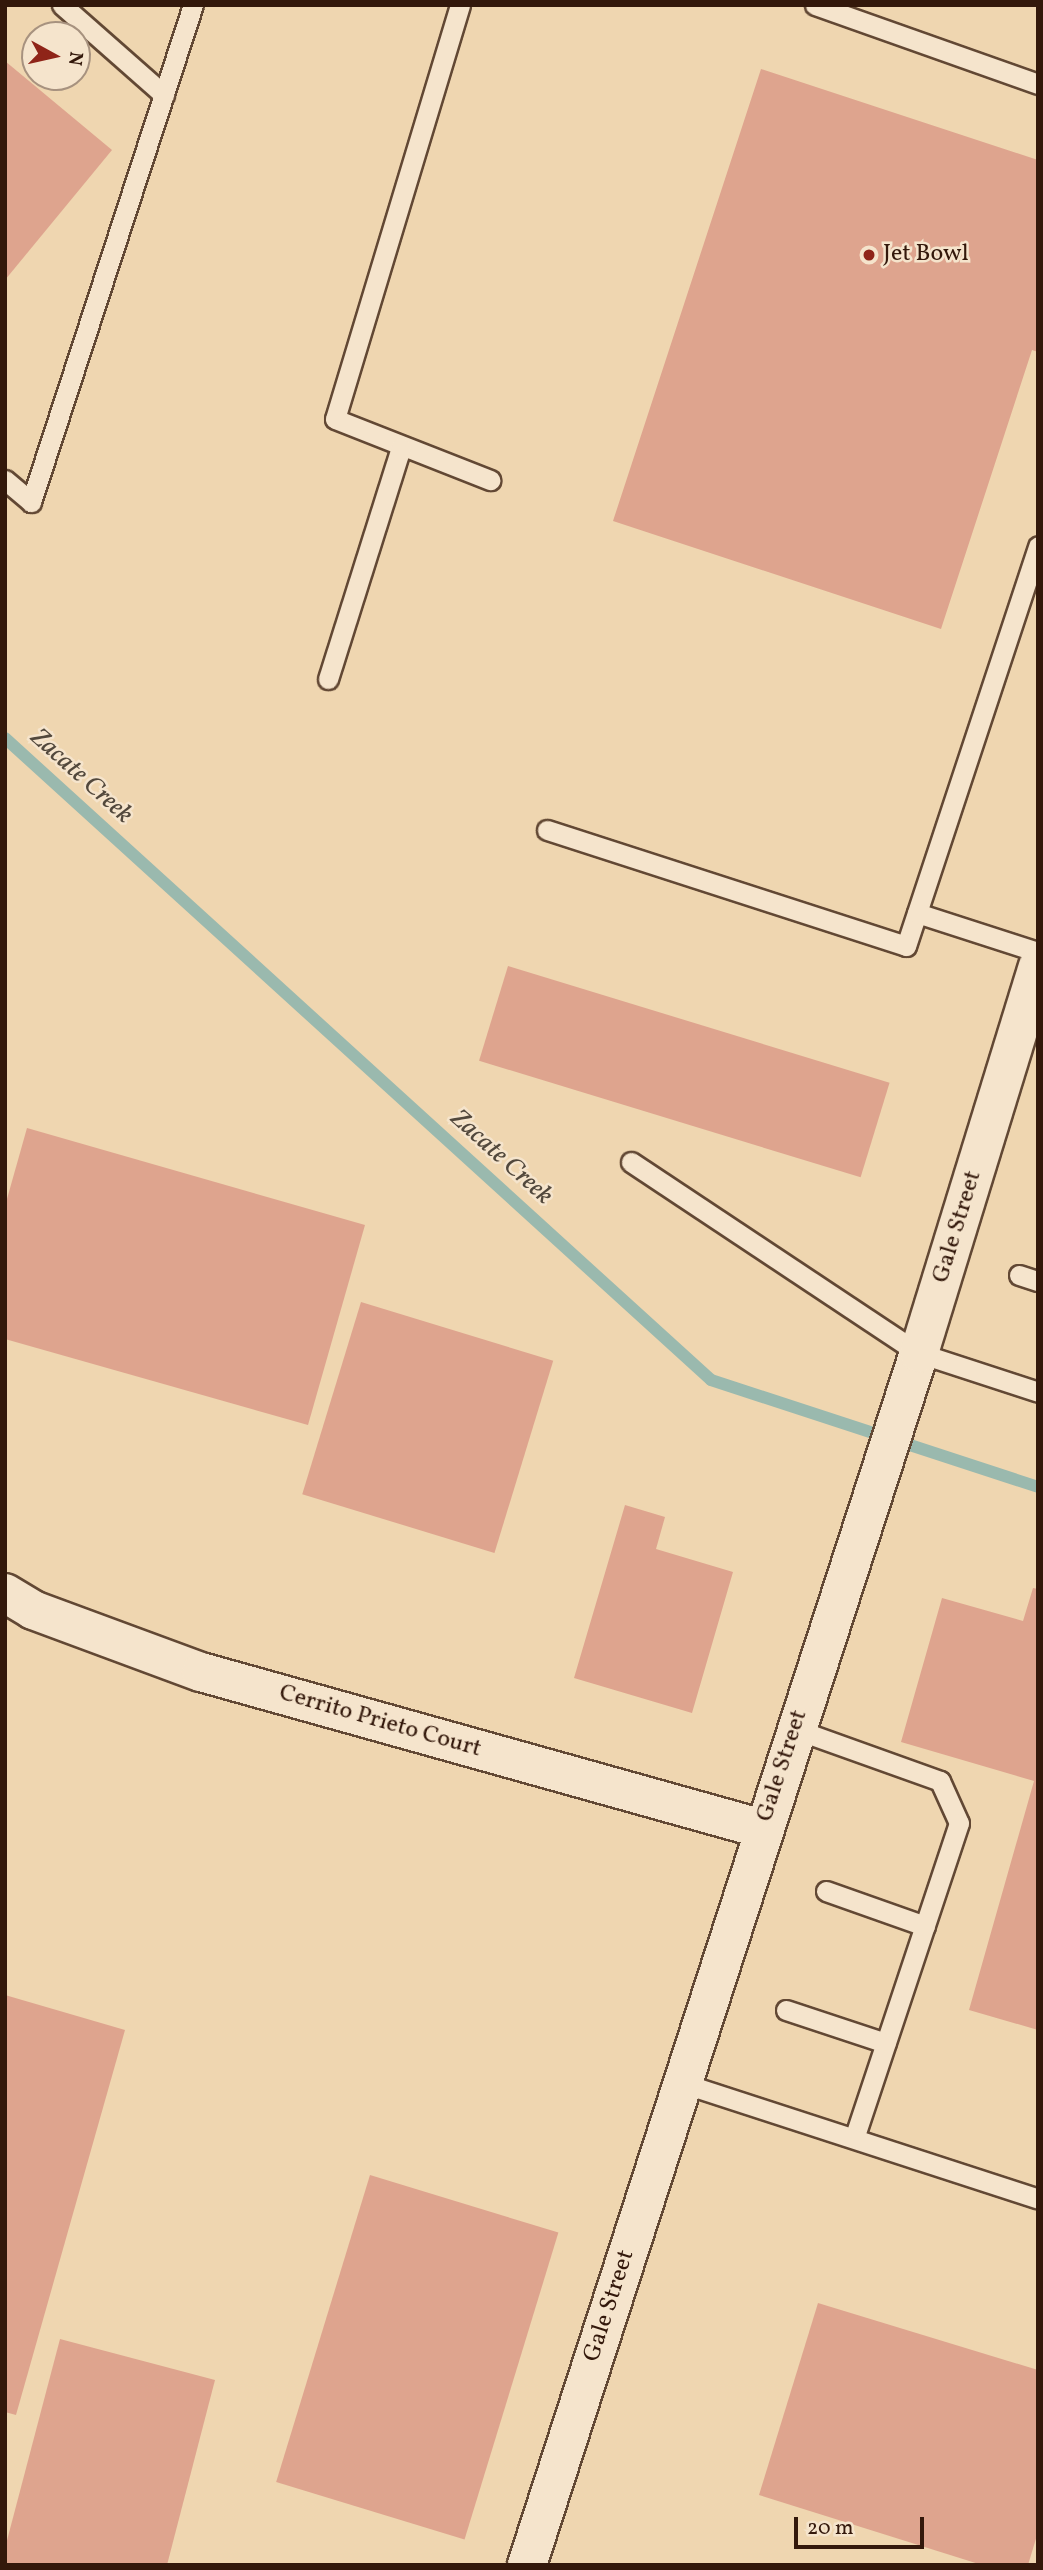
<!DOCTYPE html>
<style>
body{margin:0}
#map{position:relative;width:1043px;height:2570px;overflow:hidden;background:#efd6b0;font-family:Vollkorn,serif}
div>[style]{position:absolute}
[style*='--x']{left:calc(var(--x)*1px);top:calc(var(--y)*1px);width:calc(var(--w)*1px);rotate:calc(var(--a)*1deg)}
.stream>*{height:12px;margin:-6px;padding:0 6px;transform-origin:6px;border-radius:6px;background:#9ab9ae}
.building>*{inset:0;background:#dea48e;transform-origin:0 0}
.roads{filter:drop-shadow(2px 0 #624834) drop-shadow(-2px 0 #624834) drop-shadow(0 2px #624834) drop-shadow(0 -2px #624834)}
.lane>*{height:19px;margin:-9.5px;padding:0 9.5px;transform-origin:9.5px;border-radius:9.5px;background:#f5e4cc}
.street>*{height:38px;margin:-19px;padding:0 19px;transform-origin:19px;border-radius:19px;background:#f5e4cc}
.secondary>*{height:38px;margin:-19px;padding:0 19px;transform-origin:19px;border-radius:19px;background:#f5e4cc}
.dots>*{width:19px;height:19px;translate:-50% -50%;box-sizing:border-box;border:4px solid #f5e4cc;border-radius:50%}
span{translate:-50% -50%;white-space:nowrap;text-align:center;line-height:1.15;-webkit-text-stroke:5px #f5e4cc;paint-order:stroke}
.poi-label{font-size:24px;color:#33180b}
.left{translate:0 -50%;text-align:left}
.street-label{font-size:24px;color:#33180b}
.water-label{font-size:26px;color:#52483c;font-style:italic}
.frame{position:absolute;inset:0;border:7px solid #33180b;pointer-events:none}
.north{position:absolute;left:21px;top:21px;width:70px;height:70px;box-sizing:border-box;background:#f5e4cc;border:2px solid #a7927f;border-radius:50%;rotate:98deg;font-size:19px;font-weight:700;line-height:28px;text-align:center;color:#33180b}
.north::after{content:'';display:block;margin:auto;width:24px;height:32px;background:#8f2418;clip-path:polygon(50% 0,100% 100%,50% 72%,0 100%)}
.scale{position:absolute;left:794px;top:2517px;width:130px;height:32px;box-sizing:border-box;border:4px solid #33180b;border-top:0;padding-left:9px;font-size:21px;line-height:24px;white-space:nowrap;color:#33180b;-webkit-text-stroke:5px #f5e4cc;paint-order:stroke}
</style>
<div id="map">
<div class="stream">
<div style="--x:5;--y:738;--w:954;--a:42.28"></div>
<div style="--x:711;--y:1380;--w:344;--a:18.1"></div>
</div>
<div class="building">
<div style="clip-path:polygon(5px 61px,112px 150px,5px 280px)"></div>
<div style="clip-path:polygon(761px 69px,1038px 160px,1038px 352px,1032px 350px,941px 629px,613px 521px)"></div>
<div style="left:508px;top:966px;width:399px;height:99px;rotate:17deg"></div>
<div style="clip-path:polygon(27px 1128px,365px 1225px,308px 1425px,5px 1339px,5px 1206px)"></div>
<div style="left:361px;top:1302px;width:201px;height:201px;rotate:17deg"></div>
<div style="clip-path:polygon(625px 1505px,665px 1517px,656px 1549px,733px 1572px,692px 1713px,574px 1678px)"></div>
<div style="clip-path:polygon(1033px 1588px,1038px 1589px,1038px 2030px,969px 2010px,1034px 1781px,901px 1742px,942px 1598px,1023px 1621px)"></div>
<div style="clip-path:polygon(5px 1995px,125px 2030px,16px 2415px,5px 2412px)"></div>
<div style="left:370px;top:2175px;width:197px;height:321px;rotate:17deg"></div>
<div style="clip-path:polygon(818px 2303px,1038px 2370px,1038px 2532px,1028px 2565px,982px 2565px,759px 2495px)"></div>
<div style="clip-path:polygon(60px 2339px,215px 2380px,167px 2565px,5px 2565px,5px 2548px)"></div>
</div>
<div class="roads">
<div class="lane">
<div style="--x:62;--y:5;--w:136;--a:41.4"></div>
<div style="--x:460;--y:5;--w:432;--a:106.8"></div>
<div style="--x:335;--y:419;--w:167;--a:21.5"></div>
<div style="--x:815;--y:5;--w:237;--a:19.5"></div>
<div style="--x:5;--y:480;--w:34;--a:40"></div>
<div style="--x:31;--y:502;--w:523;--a:-71.95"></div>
<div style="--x:328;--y:679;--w:243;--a:-72.5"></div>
<div style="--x:547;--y:830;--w:377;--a:17.9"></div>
<div style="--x:906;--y:946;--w:421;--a:-71.7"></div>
<div style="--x:917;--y:913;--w:127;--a:17.9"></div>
<div style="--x:631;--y:1162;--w:346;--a:33.6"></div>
<div style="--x:919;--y:1353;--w:125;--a:18.1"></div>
<div style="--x:1019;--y:1275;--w:20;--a:18"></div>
<div style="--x:795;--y:1729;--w:154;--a:19.7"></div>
<div style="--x:940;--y:1781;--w:46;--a:65.7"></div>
<div style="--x:959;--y:1823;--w:332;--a:108.4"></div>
<div style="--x:826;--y:1891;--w:105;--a:19.5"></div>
<div style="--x:786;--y:2010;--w:105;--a:18.3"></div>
<div style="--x:682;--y:2083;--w:374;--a:18"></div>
</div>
<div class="street">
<div style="--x:5;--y:1593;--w:33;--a:31"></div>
<div style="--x:33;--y:1610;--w:179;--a:20.3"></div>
<div style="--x:201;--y:1672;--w:584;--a:15.61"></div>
</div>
<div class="secondary">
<div style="--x:527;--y:2565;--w:1274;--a:-72.08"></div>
<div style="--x:919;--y:1353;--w:404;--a:-72.9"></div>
</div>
</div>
<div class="dots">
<div style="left:869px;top:255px;background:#8f2418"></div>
</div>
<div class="poi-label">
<span class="left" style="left:883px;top:255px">Jet Bowl</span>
</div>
<div class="street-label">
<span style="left:958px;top:1227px;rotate:-73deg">Gale Street</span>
<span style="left:380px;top:1722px;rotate:16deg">Cerrito Prieto Court</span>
<span style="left:783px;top:1766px;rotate:-72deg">Gale Street</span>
<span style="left:610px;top:2306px;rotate:-72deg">Gale Street</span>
</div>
<div class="water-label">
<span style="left:81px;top:777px;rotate:42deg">Zacate Creek</span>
<span style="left:501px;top:1158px;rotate:42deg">Zacate Creek</span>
</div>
<div class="frame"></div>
<div class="north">N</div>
<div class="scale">20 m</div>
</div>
